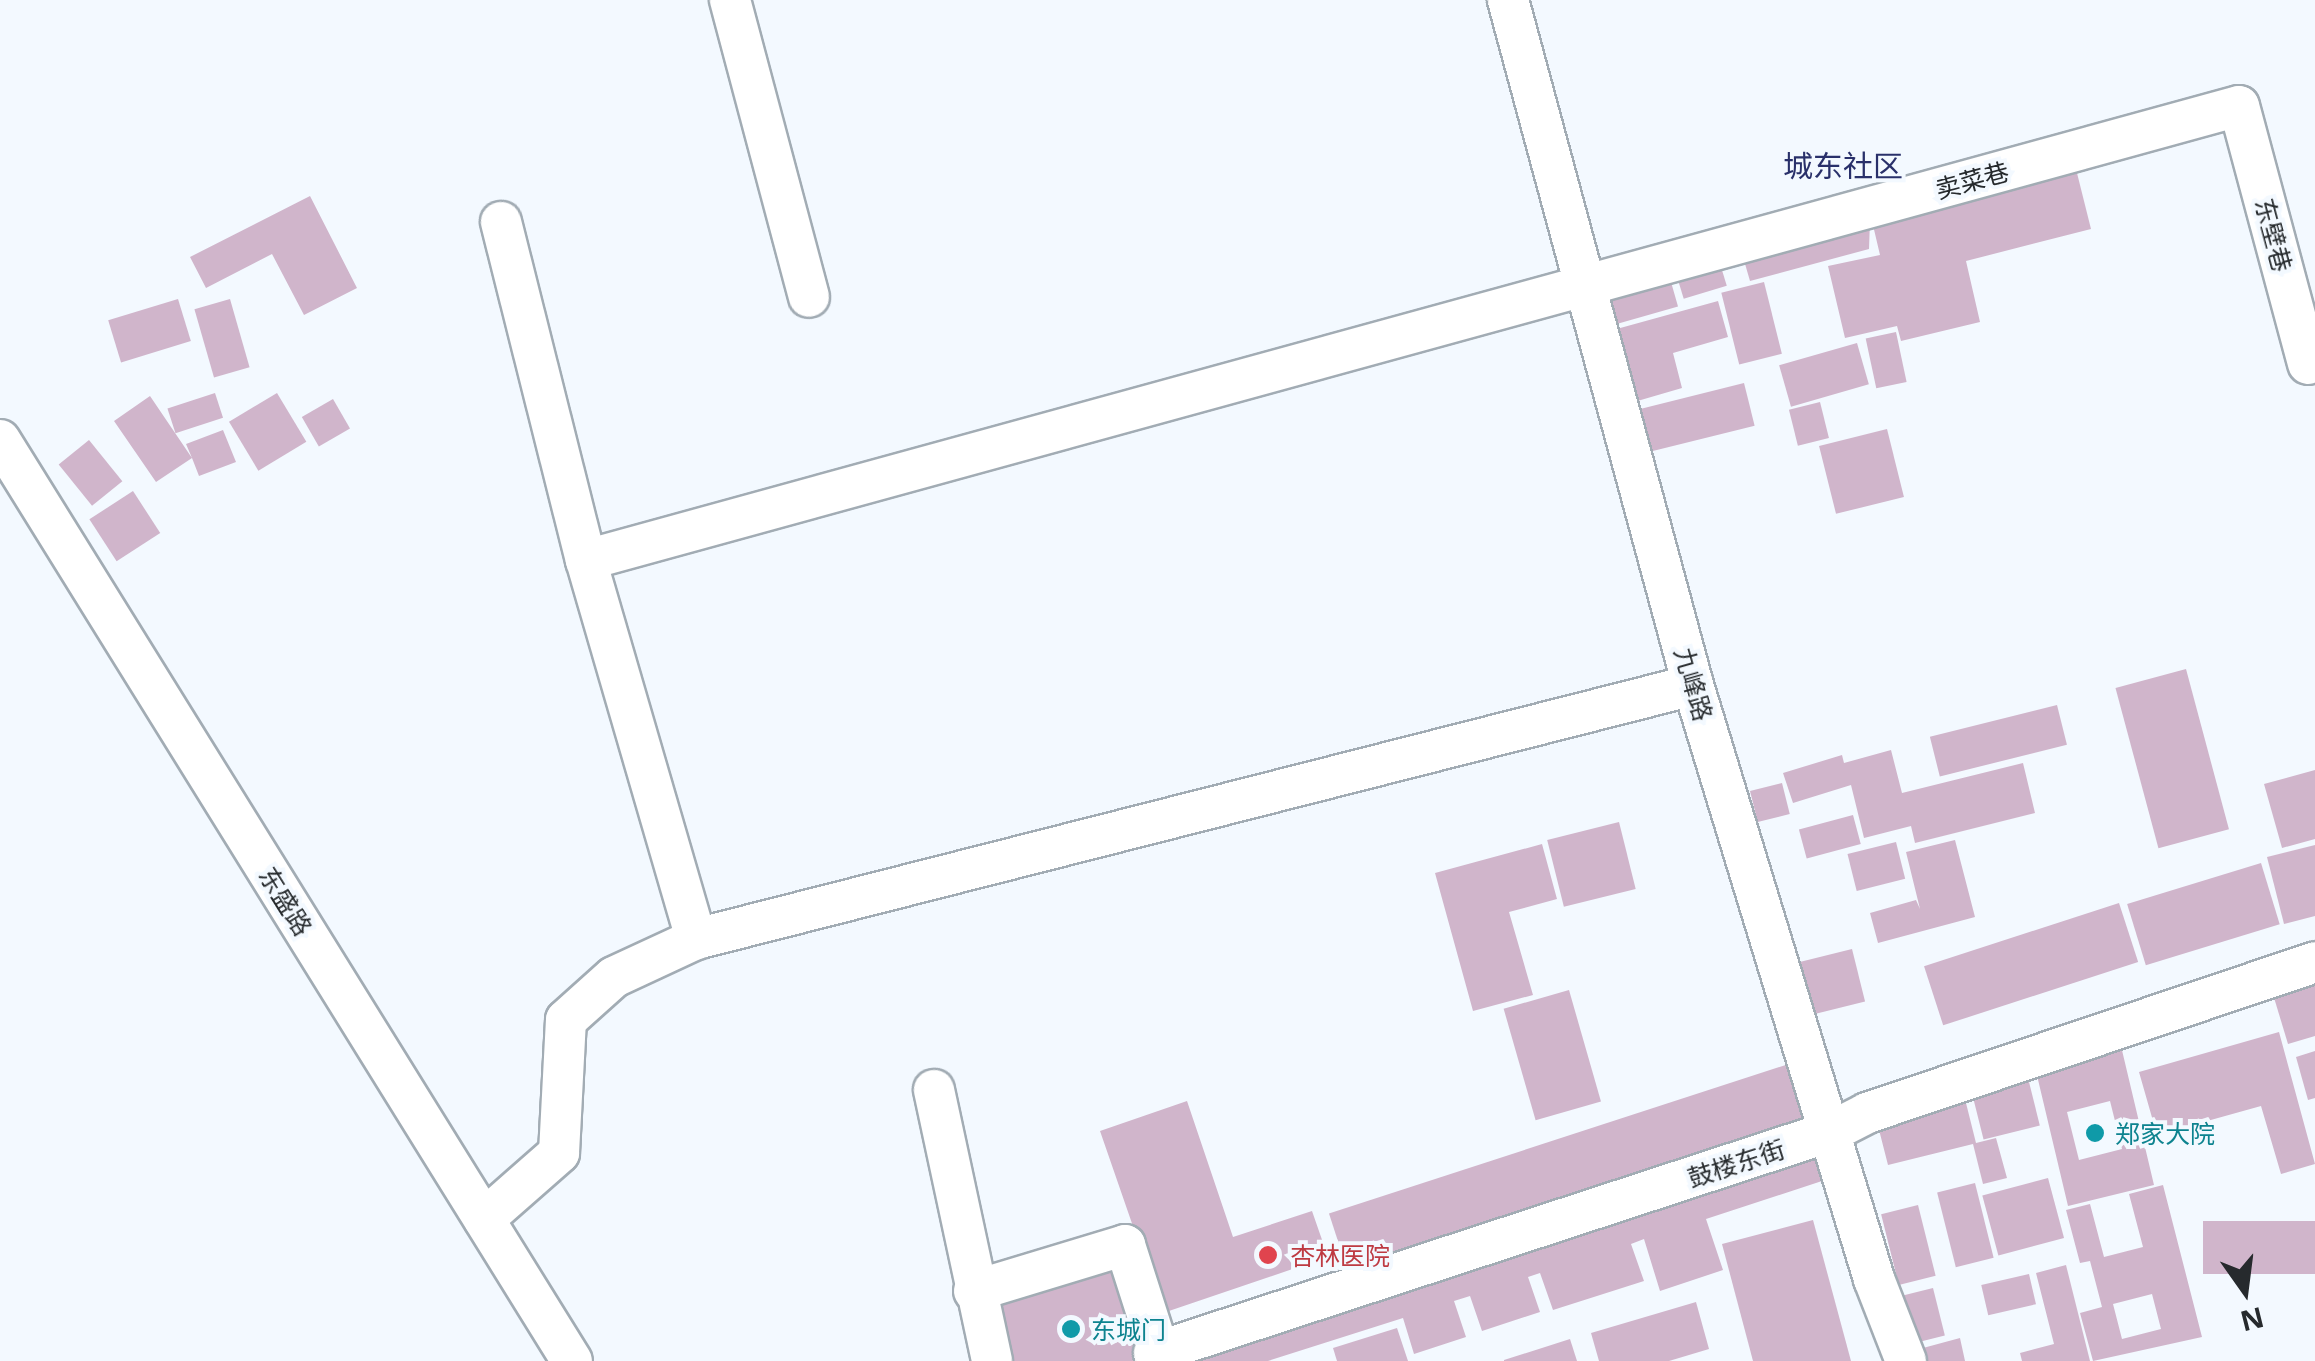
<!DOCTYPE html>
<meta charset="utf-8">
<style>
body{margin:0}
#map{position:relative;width:2315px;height:1361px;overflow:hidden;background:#f3f9ff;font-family:"Open Sans","Noto Sans SC",sans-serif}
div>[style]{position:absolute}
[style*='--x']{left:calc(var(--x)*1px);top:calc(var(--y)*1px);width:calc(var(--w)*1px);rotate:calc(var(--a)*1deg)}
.building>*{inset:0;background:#d0b5cb;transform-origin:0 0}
.roads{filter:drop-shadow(2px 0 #a2acb4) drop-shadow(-2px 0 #a2acb4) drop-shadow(0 2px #a2acb4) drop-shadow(0 -2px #a2acb4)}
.minor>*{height:40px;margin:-20px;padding:0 20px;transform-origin:20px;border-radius:20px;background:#fff}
.dots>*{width:28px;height:28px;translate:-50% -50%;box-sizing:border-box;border:5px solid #f3f9ff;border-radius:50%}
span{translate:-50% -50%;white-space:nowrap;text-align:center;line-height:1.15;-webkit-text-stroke:8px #f3f9ff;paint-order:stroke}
.street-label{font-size:25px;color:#262a2d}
.culture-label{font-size:25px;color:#0d838f}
.left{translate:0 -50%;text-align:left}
.health-label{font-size:25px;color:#be3a42}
.quarter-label{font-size:30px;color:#29306a}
.north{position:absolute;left:2195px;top:1241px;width:100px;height:100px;-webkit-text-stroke:8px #f3f9ff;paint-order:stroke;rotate:166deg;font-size:28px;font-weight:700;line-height:40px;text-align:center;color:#262a2d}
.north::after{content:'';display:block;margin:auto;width:35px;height:45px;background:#262a2d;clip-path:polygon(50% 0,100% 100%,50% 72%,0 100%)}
</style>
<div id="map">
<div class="building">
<div style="clip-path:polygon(2076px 169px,2091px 229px,1966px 261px,1980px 322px,1901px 341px,1897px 326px,1845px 338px,1828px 266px,1880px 255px,1872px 221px)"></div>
<div style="clip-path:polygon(310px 196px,357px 288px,304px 315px,272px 254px,206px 288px,190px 257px)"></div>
<div style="clip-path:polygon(1870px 220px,1869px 249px,1750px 281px,1741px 250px)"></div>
<div style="left:1718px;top:257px;width:30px;height:45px;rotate:73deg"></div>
<div style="left:1667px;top:268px;width:40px;height:72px;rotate:74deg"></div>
<div style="left:1764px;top:282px;width:74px;height:44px;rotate:76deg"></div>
<div style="left:178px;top:299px;width:44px;height:73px;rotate:73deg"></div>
<div style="left:230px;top:299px;width:71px;height:37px;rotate:74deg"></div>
<div style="clip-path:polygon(1718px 301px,1728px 337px,1673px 353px,1682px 388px,1634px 402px,1613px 330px)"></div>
<div style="left:1896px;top:332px;width:51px;height:31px;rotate:78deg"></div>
<div style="left:1857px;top:343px;width:43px;height:81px;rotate:74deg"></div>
<div style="left:1744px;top:383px;width:44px;height:107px;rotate:76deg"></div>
<div style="left:215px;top:393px;width:26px;height:50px;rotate:72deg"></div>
<div style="left:277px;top:393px;width:57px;height:56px;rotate:59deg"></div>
<div style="clip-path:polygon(150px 396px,192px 458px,186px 444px,223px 430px,236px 462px,199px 476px,192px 458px,156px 482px,114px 421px)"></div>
<div style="left:333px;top:399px;width:34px;height:36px;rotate:60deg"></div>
<div style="left:1820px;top:402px;width:37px;height:32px;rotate:76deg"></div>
<div style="left:1887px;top:429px;width:70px;height:70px;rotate:76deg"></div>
<div style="left:89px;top:440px;width:53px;height:39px;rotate:51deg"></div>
<div style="left:133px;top:491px;width:50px;height:52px;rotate:57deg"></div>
<div style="left:2186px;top:669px;width:166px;height:73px;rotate:75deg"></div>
<div style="left:2057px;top:705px;width:41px;height:131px;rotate:76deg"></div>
<div style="clip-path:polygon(1891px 750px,1902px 793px,2023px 763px,2035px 813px,1915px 843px,1911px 826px,1864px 838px,1851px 785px,1793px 803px,1783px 773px,1842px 755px,1844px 763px)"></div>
<div style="clip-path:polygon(2315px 770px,2315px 839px,2282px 848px,2264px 784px)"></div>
<div style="left:1782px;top:783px;width:32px;height:33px;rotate:76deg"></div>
<div style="left:1853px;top:815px;width:30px;height:56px;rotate:75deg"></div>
<div style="left:1619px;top:822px;width:69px;height:74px;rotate:76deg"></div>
<div style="clip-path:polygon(1955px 840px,1975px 917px,1878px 943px,1870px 913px,1916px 900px,1920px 909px,1906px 852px)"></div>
<div style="left:1896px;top:842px;width:38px;height:50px;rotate:76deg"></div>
<div style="clip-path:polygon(1542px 844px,1557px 899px,1509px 912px,1533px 995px,1473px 1011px,1435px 873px)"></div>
<div style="clip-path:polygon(2315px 845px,2315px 916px,2284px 924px,2267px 857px)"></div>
<div style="left:2261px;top:863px;width:64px;height:140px;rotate:73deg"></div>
<div style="left:2119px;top:903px;width:62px;height:205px;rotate:72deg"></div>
<div style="left:1852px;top:949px;width:54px;height:58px;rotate:76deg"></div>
<div style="clip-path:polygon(2315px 978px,2315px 1036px,2288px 1044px,2272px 991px)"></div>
<div style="left:1569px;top:990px;width:116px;height:68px;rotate:74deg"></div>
<div style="clip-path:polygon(2279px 1032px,2315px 1164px,2281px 1174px,2261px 1106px,2157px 1135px,2139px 1072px)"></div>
<div style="clip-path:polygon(evenodd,2121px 1046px,2154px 1185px,2068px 1206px,2035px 1067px,2121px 1046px,2110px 1101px,2122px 1149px,2079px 1160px,2067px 1112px,2110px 1101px)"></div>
<div style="clip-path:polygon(2315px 1051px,2315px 1098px,2308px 1100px,2296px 1057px)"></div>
<div style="left:1795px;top:1062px;width:61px;height:490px;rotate:72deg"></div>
<div style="left:2027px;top:1074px;width:53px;height:58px;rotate:76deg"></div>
<div style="clip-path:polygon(1964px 1095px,1976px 1143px,1996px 1138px,2007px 1178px,1983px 1184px,1973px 1144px,1888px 1165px,1876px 1118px)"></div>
<div style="clip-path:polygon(1187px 1101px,1233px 1237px,1312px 1211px,1328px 1257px,1163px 1313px,1100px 1131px)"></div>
<div style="clip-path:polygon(1812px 1148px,1822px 1181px,1706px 1219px,1723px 1270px,1660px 1291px,1644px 1239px,1631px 1244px,1644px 1281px,1553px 1310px,1540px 1273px,1528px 1277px,1540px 1312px,1482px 1331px,1470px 1296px,1454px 1301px,1466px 1337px,1414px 1354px,1403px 1318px,1268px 1361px,1180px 1361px)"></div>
<div style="left:2048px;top:1178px;width:62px;height:68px;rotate:75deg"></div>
<div style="left:1975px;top:1183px;width:77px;height:39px;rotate:76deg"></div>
<div style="clip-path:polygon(evenodd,2163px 1185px,2202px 1337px,2093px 1361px,2080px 1313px,2102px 1307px,2090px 1261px,2080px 1263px,2066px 1210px,2090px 1204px,2104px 1257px,2143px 1247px,2129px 1194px,2163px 1185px,2152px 1294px,2161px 1329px,2122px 1339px,2113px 1304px,2152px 1294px)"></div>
<div style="left:1918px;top:1205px;width:73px;height:38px;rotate:76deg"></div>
<div style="clip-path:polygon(1813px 1220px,1851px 1361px,1753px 1361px,1722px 1244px)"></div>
<div style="left:2315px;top:1221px;width:53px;height:112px;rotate:90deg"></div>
<div style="clip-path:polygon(1124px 1256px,1154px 1361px,1006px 1361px,987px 1297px)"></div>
<div style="clip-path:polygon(2066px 1265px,2090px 1361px,2022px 1361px,2020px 1353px,2054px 1344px,2036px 1273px)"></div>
<div style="left:2029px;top:1274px;width:31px;height:49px;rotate:77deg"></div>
<div style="left:1933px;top:1288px;width:49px;height:31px;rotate:76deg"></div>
<div style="clip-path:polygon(1696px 1302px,1709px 1349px,1669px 1361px,1599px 1361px,1591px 1333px)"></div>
<div style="clip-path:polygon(1397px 1328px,1408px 1361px,1337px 1361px,1333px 1348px)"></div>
<div style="clip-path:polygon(1960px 1338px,1965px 1361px,1926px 1361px,1923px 1348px)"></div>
<div style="clip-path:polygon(1570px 1339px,1577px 1361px,1504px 1361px,1504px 1360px)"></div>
</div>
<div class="roads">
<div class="minor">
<div style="--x:730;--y:0;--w:307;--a:75.1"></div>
<div style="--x:1508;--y:0;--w:710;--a:74.89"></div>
<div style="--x:1693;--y:685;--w:621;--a:73.05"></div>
<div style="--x:1874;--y:1279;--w:88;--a:68.7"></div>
<div style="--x:501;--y:222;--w:349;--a:75.9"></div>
<div style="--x:586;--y:560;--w:395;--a:73.8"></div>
<div style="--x:0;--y:440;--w:1084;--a:58.16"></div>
<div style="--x:586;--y:560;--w:1714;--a:-15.36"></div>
<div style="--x:2239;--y:106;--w:267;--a:75"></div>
<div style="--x:934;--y:1090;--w:277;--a:77.9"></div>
<div style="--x:484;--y:1219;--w:100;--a:-41.3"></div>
<div style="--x:559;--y:1153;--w:133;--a:-87"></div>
<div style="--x:566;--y:1020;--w:64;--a:-41.9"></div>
<div style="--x:614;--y:977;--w:90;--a:-24.9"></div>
<div style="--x:696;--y:939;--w:1029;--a:-14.29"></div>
<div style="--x:974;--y:1291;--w:158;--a:-16.9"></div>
<div style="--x:1125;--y:1245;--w:122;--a:72.3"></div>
<div style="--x:1154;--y:1353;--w:713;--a:-18.13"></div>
<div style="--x:1832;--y:1131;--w:39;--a:-27"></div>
<div style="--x:1867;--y:1113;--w:473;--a:-18.6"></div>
</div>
</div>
<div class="dots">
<div style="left:2095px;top:1133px;background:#0f9aa8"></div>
<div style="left:1268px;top:1255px;background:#e0444e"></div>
<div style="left:1071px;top:1329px;background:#0f9aa8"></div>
</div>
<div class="street-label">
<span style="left:1972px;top:180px;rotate:-15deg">卖菜巷</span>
<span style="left:2274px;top:235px;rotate:75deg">东壁巷</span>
<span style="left:1694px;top:684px;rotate:74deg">九峰路</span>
<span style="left:286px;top:901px;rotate:58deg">东盛路</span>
<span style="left:1736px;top:1163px;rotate:-18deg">鼓楼东街</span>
</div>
<div class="culture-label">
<span class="left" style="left:2115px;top:1133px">郑家大院</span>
<span class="left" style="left:1091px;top:1329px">东城门</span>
</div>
<div class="health-label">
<span class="left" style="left:1290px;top:1255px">杏林医院</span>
</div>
<div class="quarter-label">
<span style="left:1843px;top:166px">城东社区</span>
</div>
<div class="north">N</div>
</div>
